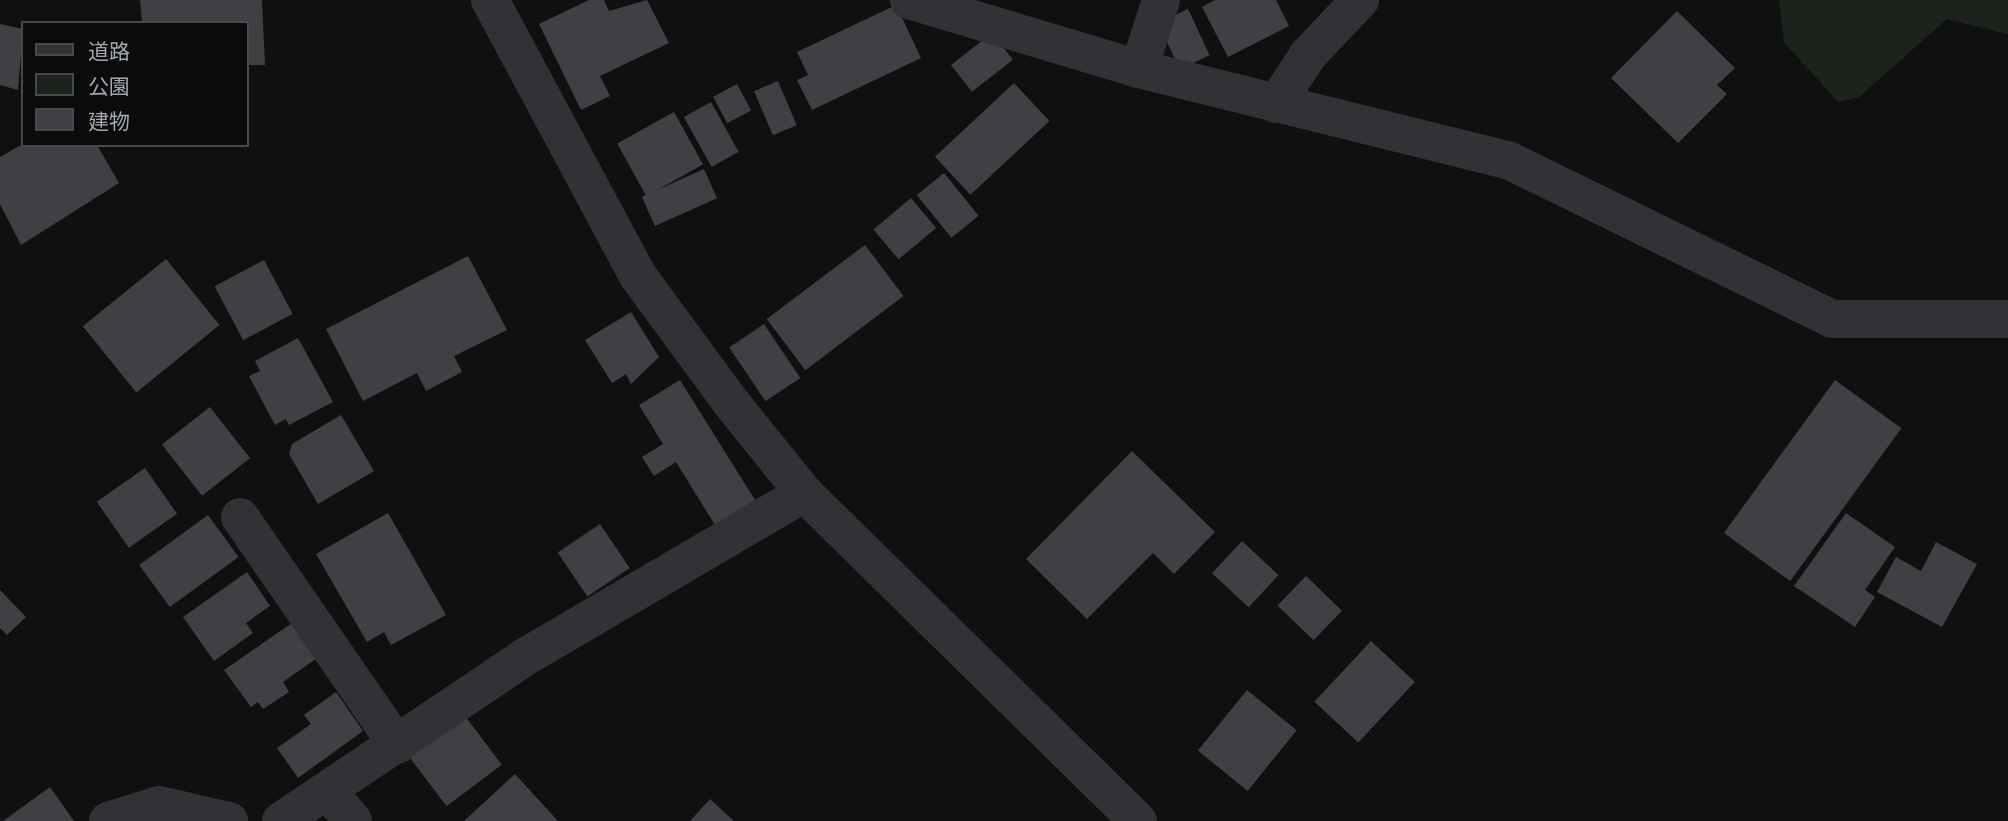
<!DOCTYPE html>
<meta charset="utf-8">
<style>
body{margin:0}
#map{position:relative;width:2008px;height:821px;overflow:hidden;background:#101011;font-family:"Open Sans","Noto Sans JP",sans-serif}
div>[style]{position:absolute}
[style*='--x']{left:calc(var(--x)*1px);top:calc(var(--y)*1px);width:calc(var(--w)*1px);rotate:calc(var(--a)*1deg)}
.green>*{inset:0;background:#1c231d}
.building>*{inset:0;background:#3f4044;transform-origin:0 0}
.minor>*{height:38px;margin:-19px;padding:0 19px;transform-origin:19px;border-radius:19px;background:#313235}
span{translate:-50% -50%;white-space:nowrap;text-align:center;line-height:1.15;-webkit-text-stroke:5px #0b0b0c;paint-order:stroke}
.legend{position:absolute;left:21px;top:21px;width:228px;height:126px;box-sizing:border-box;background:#0b0b0c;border:2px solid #47494e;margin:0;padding:9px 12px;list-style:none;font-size:21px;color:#a2a7b0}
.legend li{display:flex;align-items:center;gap:14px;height:35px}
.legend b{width:35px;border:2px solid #47494e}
</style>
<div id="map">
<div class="green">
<div style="clip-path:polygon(1779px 0,2008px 0,2008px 34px,1947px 19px,1859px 97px,1838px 102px,1784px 42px)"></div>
</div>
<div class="building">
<div style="clip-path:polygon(140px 0,262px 0,265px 65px,247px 65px,247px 23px,142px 23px)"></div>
<div style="clip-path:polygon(589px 0,604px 0,609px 11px,647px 0,669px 43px,600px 76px,610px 96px,581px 110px,539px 24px)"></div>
<div style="clip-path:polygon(1215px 0,1276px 0,1289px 26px,1228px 57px,1202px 7px)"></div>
<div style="clip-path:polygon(896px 5px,921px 58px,812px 110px,797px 80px,808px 75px,797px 52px)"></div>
<div style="left:1188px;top:9px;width:51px;height:33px;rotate:65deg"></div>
<div style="clip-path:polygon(1677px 11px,1735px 68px,1717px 85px,1727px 94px,1678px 143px,1611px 78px)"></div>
<div style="clip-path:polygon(0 24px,23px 29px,18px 90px,0 85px)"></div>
<div style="left:992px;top:33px;width:34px;height:52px;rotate:52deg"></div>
<div style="left:778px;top:81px;width:48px;height:26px;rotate:67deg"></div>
<div style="left:1014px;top:83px;width:52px;height:108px;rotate:47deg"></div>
<div style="left:737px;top:84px;width:30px;height:27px;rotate:62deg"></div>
<div style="left:711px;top:102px;width:57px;height:31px;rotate:61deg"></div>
<div style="left:674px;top:112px;width:60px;height:65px;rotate:61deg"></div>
<div style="clip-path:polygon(21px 145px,97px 145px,119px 183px,21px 245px,0 204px,0 157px)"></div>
<div style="left:704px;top:169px;width:32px;height:68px;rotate:66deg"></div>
<div style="left:944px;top:173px;width:55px;height:35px;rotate:51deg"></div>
<div style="left:911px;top:198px;width:39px;height:49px;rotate:50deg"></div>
<div style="left:865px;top:245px;width:64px;height:123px;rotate:53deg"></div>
<div style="clip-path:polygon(468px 256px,507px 330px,454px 356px,462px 372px,426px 391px,417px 373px,363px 401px,326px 329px)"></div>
<div style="left:166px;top:259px;width:85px;height:107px;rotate:51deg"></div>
<div style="left:264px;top:260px;width:61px;height:56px;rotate:62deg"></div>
<div style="clip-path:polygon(631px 312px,659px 357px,631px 384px,626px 374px,612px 383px,585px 340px)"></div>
<div style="left:764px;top:324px;width:65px;height:42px;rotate:56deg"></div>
<div style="clip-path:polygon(298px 338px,333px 402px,289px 425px,286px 419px,275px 425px,249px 376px,260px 371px,255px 361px)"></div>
<div style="clip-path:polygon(680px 380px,755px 500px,715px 525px,676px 462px,654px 476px,642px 457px,663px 444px,639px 405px)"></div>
<div style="left:1835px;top:380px;width:82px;height:189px;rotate:36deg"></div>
<div style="left:210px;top:407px;width:65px;height:61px;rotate:52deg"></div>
<div style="clip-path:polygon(341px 415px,374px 471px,318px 504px,289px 454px,292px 444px)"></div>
<div style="clip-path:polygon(1132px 451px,1215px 532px,1174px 574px,1153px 553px,1087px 619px,1026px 559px)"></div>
<div style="left:145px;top:468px;width:56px;height:59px;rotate:55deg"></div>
<div style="clip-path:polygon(388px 513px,446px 615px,391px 645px,384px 632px,367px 642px,316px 554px)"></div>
<div style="clip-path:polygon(1846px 513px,1895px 547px,1865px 590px,1875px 597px,1855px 627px,1794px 586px)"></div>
<div style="left:208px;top:515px;width:52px;height:85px;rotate:54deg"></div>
<div style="left:600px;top:524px;width:53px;height:51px;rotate:56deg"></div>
<div style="left:1242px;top:541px;width:50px;height:44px;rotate:43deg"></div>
<div style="clip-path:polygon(1936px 542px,1977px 564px,1942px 627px,1877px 592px,1896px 557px,1921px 571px)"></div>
<div style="clip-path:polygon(247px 572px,270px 606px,246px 623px,253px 633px,214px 661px,183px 617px)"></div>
<div style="left:1306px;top:576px;width:50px;height:41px;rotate:44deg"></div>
<div style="clip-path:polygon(0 590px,26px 617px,7px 635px,0 628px)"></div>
<div style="clip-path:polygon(292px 623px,317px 658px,283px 682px,289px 692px,263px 709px,258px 702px,251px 707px,224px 670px)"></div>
<div style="left:1371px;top:641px;width:60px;height:83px;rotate:43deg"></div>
<div style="left:1247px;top:690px;width:64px;height:78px;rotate:39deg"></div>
<div style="clip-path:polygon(336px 692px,363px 731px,298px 778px,277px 748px,311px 724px,304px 715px)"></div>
<div style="left:465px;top:716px;width:61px;height:69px;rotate:53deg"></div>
<div style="clip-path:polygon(515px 774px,558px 821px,464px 821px)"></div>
<div style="clip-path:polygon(50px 787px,74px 821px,3px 821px)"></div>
<div style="clip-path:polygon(710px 799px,734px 821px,690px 821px)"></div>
</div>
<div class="minor">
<div style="--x:490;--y:0;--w:313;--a:61.8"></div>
<div style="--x:638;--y:276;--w:154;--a:53.7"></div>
<div style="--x:729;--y:400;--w:119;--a:51.1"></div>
<div style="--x:804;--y:493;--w:468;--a:44.5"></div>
<div style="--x:909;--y:0;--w:240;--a:16.7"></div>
<div style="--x:1139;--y:69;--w:382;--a:13.9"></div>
<div style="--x:1510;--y:161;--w:359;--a:26.1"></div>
<div style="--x:1832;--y:319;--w:176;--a:0"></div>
<div style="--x:1139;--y:69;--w:72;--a:-72.3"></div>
<div style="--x:1276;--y:104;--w:59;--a:-56.9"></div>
<div style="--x:1308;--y:55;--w:76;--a:-46.6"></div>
<div style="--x:240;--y:517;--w:277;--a:55.4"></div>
<div style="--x:328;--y:792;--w:38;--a:49"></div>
<div style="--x:108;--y:821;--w:53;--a:-17.4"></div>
<div style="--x:159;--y:805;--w:72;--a:12.9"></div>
<div style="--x:281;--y:821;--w:294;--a:-33.9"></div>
<div style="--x:525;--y:657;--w:324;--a:-30.4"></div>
</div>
<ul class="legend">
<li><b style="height:9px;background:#313235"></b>道路</li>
<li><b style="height:19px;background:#1c231d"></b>公園</li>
<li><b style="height:19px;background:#3f4044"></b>建物</li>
</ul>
</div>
